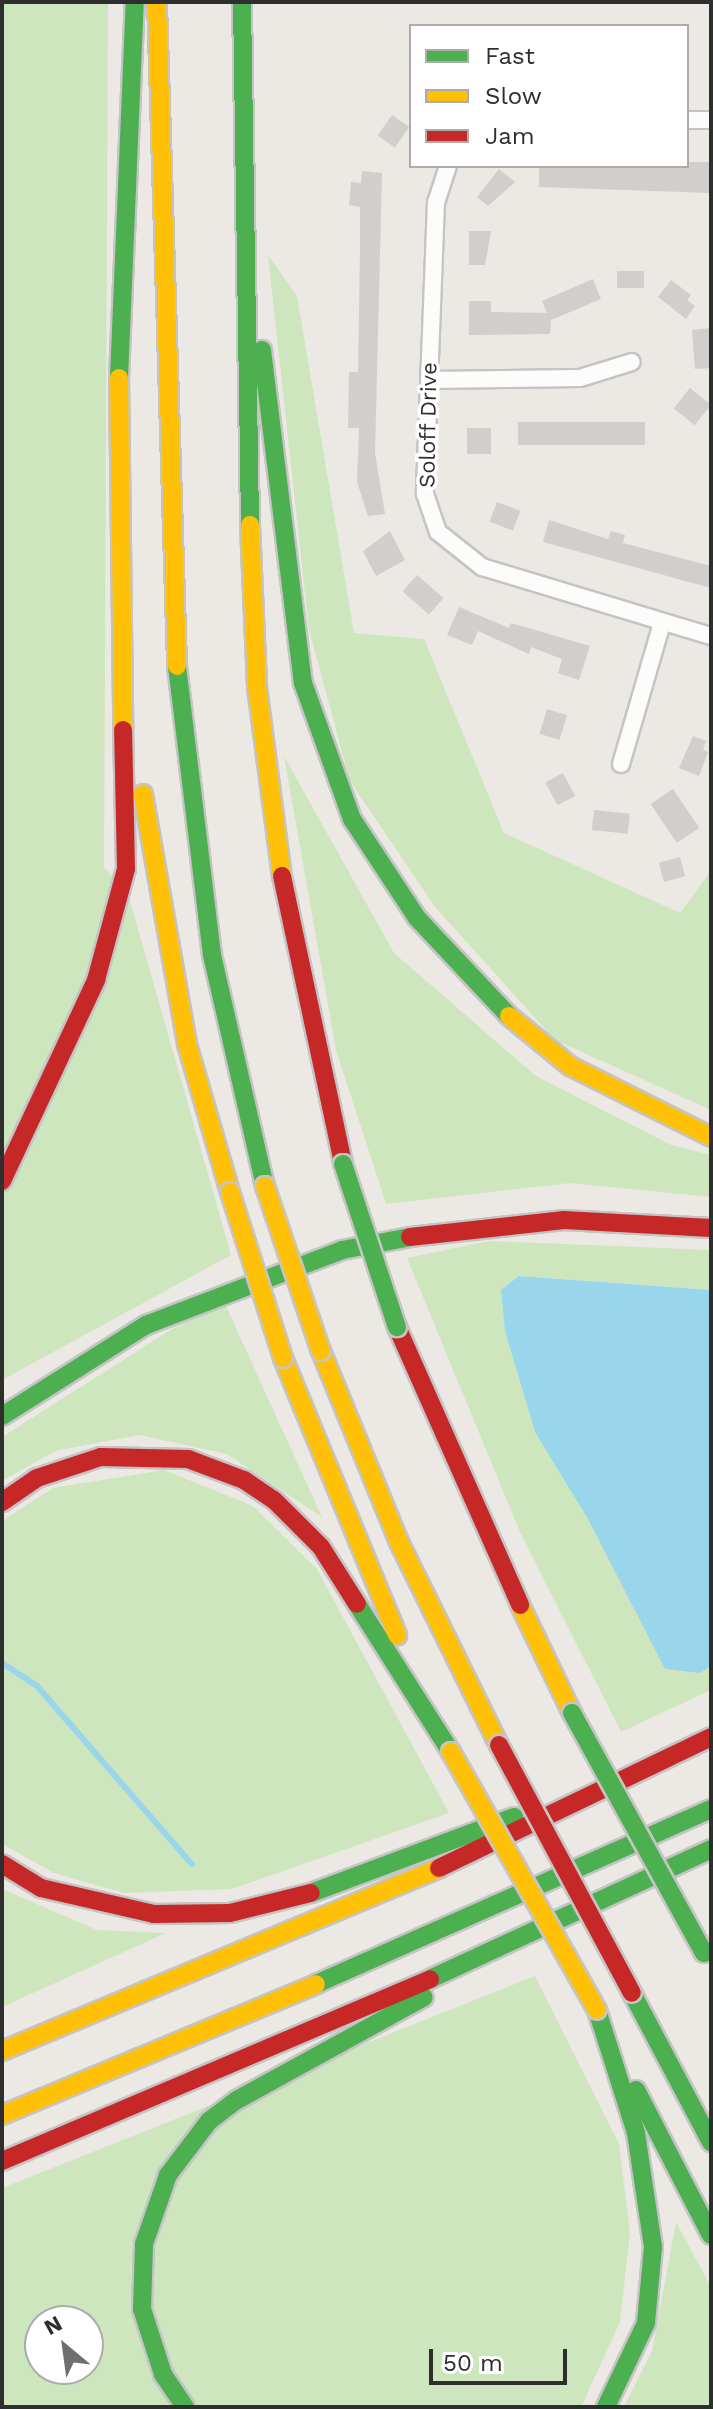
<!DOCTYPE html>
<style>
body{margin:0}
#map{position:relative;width:713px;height:2409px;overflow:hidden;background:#ece8e4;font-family:"Work Sans",sans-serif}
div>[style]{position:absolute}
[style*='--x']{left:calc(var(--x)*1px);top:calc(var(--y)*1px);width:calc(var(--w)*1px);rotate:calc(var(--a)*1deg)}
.green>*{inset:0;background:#cee6be}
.water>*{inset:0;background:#99d6ec}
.stream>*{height:6px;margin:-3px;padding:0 3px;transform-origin:3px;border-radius:3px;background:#99d6ec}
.building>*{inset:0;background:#d1cecb;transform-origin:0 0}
.roads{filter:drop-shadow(2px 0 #c5c4c5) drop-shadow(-2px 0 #c5c4c5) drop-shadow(0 2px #c5c4c5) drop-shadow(0 -2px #c5c4c5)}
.street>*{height:16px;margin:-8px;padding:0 8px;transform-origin:8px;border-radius:8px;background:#fcfcfb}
.fast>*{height:18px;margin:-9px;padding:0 9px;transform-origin:9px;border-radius:9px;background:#4caf50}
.slow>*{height:18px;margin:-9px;padding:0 9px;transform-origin:9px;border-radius:9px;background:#ffc107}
.jam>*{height:18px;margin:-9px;padding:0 9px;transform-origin:9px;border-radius:9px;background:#c62828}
.bridges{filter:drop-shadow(2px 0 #c6c5c4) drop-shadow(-2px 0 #c6c5c4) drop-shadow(0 2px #c6c5c4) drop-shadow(0 -2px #c6c5c4)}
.fast-bridge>*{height:18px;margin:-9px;padding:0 9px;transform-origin:9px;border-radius:9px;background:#4caf50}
.slow-bridge>*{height:18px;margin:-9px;padding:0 9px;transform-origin:9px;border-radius:9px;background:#ffc107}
.jam-bridge>*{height:18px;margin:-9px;padding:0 9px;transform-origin:9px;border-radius:9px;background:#c62828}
span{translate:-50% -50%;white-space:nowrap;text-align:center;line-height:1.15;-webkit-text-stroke:7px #fff;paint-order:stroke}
.street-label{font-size:22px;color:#2e2e2e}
.frame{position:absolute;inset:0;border:4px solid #2e2e2e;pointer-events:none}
.legend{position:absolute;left:409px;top:24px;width:280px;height:144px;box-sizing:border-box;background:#fff;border:2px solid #ababab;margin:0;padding:10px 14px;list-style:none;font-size:24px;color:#2e2e2e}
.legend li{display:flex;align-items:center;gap:16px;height:40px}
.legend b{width:40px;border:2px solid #ababab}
.north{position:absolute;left:24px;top:2305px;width:80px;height:80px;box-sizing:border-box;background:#fff;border:2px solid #ababab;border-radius:50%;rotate:331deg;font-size:22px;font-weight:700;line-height:32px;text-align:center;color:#2e2e2e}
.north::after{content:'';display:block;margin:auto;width:28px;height:36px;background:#706f6e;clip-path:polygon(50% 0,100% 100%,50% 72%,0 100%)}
.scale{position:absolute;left:429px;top:2349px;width:138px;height:36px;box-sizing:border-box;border:4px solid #2e2e2e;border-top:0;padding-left:10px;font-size:24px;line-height:28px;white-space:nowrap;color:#2e2e2e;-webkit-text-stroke:6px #fff;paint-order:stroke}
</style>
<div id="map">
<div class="green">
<div style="clip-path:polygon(2px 2px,108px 2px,104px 867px,128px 894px,231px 1255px,2px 1380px)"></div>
<div style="clip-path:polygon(268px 255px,297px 296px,354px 633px,424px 639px,504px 833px,680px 913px,711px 871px,711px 1110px,555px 1040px,435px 907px,350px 781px,309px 630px)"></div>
<div style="clip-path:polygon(284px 756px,394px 953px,536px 1076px,671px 1145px,711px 1155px,711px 1197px,570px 1183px,386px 1204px,336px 1050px)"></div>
<div style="clip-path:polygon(489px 1241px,711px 1250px,711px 1290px,520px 1276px,535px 1432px,700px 1673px,711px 1666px,711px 1690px,621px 1732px,520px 1532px,407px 1258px)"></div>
<div style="clip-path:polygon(225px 1304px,322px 1517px,227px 1454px,139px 1435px,55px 1451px,2px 1481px,2px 1437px,172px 1329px)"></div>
<div style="clip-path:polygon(164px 1470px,253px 1506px,317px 1569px,449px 1813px,232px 1889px,124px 1893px,54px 1873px,2px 1844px,2px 1521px,53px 1488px)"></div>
<div style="clip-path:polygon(2px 1889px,97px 1930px,166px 1933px,2px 2007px)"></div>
<div style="clip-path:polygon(evenodd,535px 1976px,619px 2144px,630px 2233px,620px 2322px,581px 2407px,2px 2407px,2px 2188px,535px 1976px,40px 2321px,88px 2321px,88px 2369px,40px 2369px,40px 2321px)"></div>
<div style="clip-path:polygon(676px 2222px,711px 2287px,711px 2407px,624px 2407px,652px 2351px)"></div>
</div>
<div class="water">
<div style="clip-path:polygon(519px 1276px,711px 1290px,711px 1666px,700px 1673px,665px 1669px,588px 1519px,535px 1432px,505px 1331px,501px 1290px)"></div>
</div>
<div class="stream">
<div style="--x:2;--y:1663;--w:42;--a:33.3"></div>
<div style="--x:37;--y:1686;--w:236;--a:49"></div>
</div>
<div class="building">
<div style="left:392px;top:115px;width:21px;height:25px;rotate:35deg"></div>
<div style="clip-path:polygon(687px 162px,711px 162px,711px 193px,539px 187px,539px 166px)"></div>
<div style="clip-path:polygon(499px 169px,515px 182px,488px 206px,477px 197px)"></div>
<div style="clip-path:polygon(362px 171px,382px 173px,375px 453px,385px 514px,368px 516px,357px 482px,359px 428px,348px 428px,349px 372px,358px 372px,360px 251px,360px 207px,349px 205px,351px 182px,361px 183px)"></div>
<div style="clip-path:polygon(469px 231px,491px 231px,485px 265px,469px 265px)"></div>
<div style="left:617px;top:271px;width:27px;height:17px"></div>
<div style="clip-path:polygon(593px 279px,601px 299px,551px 320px,550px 334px,469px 335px,469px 301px,491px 301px,491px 312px,547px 313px,542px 301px)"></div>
<div style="clip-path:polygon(671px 280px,691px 295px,687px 300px,695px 306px,686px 319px,658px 297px)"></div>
<div style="clip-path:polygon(711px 328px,711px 368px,695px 369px,692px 330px)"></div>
<div style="left:690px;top:388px;width:27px;height:26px;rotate:39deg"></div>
<div style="left:518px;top:422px;width:127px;height:23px"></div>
<div style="left:467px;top:428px;width:24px;height:26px"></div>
<div style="left:497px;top:502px;width:25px;height:21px;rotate:21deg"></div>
<div style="clip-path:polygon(549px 520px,608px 539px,611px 531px,625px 535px,623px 543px,711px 566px,711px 588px,543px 542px)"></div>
<div style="clip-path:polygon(390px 531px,405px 560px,376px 576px,363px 551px)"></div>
<div style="left:417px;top:575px;width:35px;height:22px;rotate:41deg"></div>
<div style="clip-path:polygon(459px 607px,509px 628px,511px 623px,590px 646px,579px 680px,558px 673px,562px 659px,531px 647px,529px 654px,478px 631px,472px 645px,447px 635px)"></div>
<div style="left:547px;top:709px;width:21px;height:26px;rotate:17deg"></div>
<div style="clip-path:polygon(693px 736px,706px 741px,703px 750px,708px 752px,699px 776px,679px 768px)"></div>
<div style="left:563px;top:773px;width:26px;height:20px;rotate:62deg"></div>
<div style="left:673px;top:789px;width:47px;height:27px;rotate:56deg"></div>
<div style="left:594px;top:810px;width:36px;height:20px;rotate:6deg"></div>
<div style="left:680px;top:857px;width:20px;height:22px;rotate:75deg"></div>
</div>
<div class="roads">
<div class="street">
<div style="--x:687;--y:120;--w:24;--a:0"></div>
<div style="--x:448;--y:166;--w:38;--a:108"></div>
<div style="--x:436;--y:202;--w:292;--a:92.2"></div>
<div style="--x:425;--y:494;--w:40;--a:71.1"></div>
<div style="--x:438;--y:532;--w:56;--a:38.5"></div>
<div style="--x:482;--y:567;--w:239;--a:16.8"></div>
<div style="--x:429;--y:380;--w:151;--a:-0.8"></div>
<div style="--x:580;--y:378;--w:54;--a:-17.1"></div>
<div style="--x:621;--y:764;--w:147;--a:-73.8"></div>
</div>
<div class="fast">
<div style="--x:242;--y:2;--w:523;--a:89.12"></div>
<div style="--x:262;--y:350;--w:336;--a:83"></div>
<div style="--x:303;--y:683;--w:145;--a:70.2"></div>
<div style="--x:352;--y:819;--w:118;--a:56.7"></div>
<div style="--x:417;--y:918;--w:134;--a:46.8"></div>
<div style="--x:119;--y:378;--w:376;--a:-87.6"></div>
<div style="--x:177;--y:666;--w:291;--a:83.1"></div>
<div style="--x:212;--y:955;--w:237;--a:77.1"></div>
<div style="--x:2;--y:1416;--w:170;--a:-32.3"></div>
<div style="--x:146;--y:1325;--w:210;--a:-20.9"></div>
<div style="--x:342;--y:1250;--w:69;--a:-10.8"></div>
<div style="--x:357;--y:1604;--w:175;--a:57.6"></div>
<div style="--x:311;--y:1893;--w:217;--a:-20.5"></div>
<div style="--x:430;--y:1979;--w:310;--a:-24.8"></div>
<div style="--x:316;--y:1984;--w:432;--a:-23.9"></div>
<div style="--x:632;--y:1993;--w:169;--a:62.1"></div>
<div style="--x:597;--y:2010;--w:129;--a:72.4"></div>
<div style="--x:636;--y:2133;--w:115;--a:81.5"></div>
<div style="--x:653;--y:2247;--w:76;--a:95.3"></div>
<div style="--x:646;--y:2323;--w:93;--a:115.5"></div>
<div style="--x:636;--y:2090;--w:163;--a:62.7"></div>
<div style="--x:185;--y:2407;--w:40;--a:-124"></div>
<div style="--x:163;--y:2374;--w:68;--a:-107.9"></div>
<div style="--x:142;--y:2309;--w:65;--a:-88.2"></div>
<div style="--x:144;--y:2244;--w:73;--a:-70.8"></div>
<div style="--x:168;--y:2175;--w:68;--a:-52.8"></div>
<div style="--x:209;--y:2121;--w:35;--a:-37"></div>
<div style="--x:237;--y:2100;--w:213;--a:-28.8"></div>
</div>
<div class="slow">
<div style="--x:157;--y:2;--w:664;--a:88.27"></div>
<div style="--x:119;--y:378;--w:352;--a:89.3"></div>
<div style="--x:250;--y:525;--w:162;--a:87.5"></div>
<div style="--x:257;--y:687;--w:191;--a:82.5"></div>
<div style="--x:143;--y:794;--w:254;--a:80"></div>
<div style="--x:187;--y:1044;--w:154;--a:73.8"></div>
<div style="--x:509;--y:1016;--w:79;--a:39.3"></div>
<div style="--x:570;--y:1066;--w:158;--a:26.7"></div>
<div style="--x:321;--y:1351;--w:204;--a:67.8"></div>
<div style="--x:398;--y:1540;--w:229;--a:63.8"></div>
<div style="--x:283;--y:1358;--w:300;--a:67.6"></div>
<div style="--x:520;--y:1605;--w:120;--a:64.3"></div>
<div style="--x:2;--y:2051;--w:474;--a:-22.7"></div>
<div style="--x:2;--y:2115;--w:340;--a:-22.6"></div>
</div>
<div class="jam">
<div style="--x:282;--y:876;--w:294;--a:78"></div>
<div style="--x:2;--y:1181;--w:222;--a:-64.9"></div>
<div style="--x:96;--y:980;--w:115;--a:-74.9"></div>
<div style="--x:126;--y:869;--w:139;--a:-91.2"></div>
<div style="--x:410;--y:1237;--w:155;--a:-6.3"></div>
<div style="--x:564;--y:1220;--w:147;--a:3.1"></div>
<div style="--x:397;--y:1327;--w:304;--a:66.1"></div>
<div style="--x:2;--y:1502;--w:42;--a:-34.4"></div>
<div style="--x:37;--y:1478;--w:67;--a:-18.2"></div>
<div style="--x:101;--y:1457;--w:87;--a:1.3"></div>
<div style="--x:188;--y:1459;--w:60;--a:20.6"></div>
<div style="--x:244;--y:1480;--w:36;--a:34"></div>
<div style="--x:274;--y:1500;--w:66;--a:45"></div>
<div style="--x:321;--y:1547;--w:67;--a:57.7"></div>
<div style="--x:2;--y:1864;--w:46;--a:31.6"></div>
<div style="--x:41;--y:1888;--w:116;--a:13"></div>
<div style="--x:154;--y:1914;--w:76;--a:-0.8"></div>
<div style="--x:230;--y:1913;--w:83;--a:-13.9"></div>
<div style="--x:439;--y:1868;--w:302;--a:-25.7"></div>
<div style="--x:2;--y:2161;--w:465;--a:-23"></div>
</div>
</div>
<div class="bridges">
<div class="fast-bridge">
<div style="--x:343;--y:1164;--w:172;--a:71.7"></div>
<div style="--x:572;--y:1713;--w:274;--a:61.2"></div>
</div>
<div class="slow-bridge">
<div style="--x:265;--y:1186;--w:174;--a:71.3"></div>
<div style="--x:230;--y:1192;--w:174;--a:72.3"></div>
<div style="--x:451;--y:1752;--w:296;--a:60.5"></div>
</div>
<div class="jam-bridge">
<div style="--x:499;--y:1745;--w:281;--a:61.8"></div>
</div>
</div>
<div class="street-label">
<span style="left:428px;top:425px;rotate:-89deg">Soloff Drive</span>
</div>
<div class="frame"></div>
<ul class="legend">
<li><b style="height:10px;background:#4caf50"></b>Fast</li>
<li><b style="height:10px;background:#ffc107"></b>Slow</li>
<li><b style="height:10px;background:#c62828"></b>Jam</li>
</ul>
<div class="north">N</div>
<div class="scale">50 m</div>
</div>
